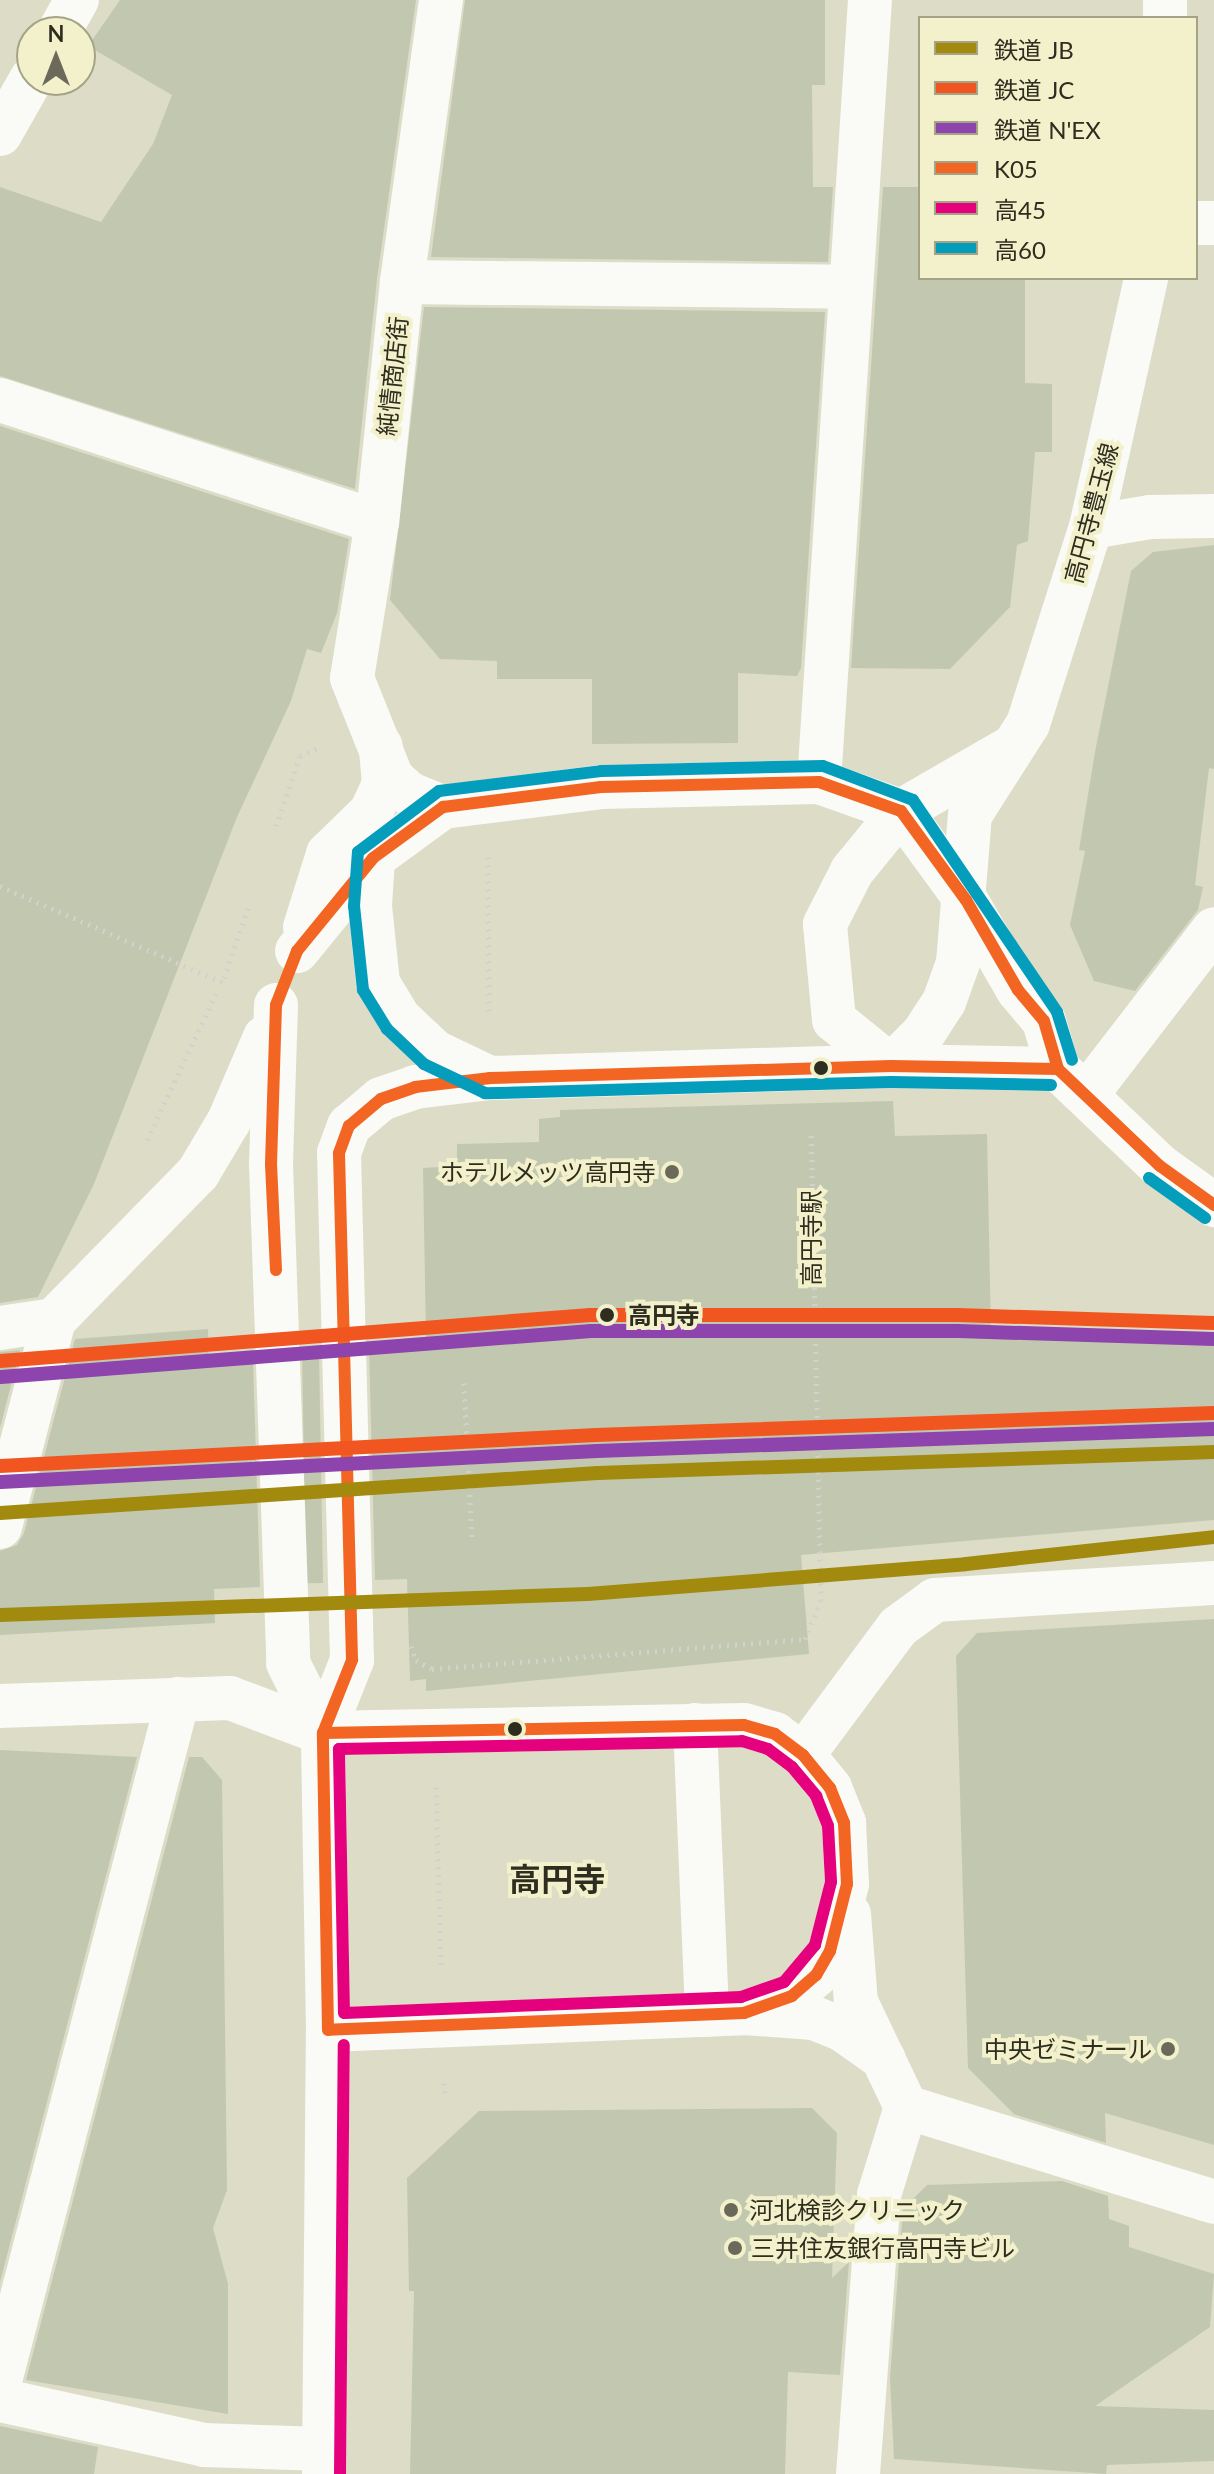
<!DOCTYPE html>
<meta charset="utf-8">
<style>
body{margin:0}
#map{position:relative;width:1214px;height:2474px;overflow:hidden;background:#dcdcc7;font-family:Lato,"Noto Sans JP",sans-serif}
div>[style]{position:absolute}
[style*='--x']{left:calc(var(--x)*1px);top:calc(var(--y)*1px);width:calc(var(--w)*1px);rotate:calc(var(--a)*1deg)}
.building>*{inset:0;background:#c2c8b0;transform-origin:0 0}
.path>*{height:5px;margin-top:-2.5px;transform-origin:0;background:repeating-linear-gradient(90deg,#d2d2cc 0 2px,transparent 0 8px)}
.minor>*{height:44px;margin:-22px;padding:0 22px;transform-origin:22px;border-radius:22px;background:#fafaf7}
.bus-1>*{height:12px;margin:-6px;padding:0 6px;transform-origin:6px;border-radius:6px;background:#f26522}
.bus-2>*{height:12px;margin:-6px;padding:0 6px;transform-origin:6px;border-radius:6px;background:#e5007d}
.bus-3>*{height:12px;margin:-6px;padding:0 6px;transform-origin:6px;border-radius:6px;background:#059dbc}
.rail-1>*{height:14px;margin:-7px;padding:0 7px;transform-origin:7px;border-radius:7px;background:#a18a0e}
.rail-2>*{height:14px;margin:-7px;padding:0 7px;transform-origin:7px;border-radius:7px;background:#f15620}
.rail-3>*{height:14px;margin:-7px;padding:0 7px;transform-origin:7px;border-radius:7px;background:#8e44ad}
.dots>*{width:22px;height:22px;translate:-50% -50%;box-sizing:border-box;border:4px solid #f2f1cb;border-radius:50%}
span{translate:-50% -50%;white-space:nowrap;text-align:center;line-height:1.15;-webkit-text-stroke:8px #f2f1cb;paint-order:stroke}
.street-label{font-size:24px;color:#2e2d1f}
.poi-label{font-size:24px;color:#2e2d1f}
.right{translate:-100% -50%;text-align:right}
.left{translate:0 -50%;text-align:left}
.stop-label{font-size:24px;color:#2e2d1f;font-weight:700}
.district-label{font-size:32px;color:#2e2d1f;font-weight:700}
.legend{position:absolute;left:918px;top:16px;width:280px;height:264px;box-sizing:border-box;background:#f2f1cb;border:2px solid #a4a386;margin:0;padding:10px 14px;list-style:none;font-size:24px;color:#2e2d1f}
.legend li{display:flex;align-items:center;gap:16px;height:40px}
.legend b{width:40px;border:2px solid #a4a386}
.north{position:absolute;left:16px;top:16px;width:80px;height:80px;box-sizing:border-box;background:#f2f1cb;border:2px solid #a4a386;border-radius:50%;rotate:0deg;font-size:22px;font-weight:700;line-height:32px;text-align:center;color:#2e2d1f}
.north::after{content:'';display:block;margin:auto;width:28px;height:36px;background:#6b6a5a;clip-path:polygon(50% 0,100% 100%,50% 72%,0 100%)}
</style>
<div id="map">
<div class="building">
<div style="clip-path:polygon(120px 0,416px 0,377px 279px,355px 489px,0 376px,0 187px,101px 222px,153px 144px,172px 95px,88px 46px)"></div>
<div style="clip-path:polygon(465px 0,825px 0,825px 85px,812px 85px,813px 187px,833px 187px,828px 262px,431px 257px)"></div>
<div style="clip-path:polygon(883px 187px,920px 187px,920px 278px,1025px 278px,1025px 383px,1052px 384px,1052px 452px,1035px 452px,1028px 541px,1017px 545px,1010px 607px,950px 669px,851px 668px)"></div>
<div style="clip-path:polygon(424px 307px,825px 312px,801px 668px,797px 676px,738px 673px,738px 743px,592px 744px,592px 679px,497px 679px,497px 661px,440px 659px,390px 600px)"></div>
<div style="clip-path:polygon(0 426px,349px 539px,337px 613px,321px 653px,307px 649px,291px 701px,237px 817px,94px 1184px,38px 1297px,0 1303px)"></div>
<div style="clip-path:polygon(1214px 545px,1214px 769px,1209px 768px,1195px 885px,1203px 887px,1198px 910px,1135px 991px,1094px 981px,1070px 925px,1085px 851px,1079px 850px,1095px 752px,1131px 571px,1153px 552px)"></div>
<div style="clip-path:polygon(893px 1101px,895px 1136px,987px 1134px,991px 1334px,1214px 1342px,1214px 1520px,801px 1555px,809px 1654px,426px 1691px,426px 1679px,410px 1681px,407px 1579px,375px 1580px,369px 1345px,426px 1338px,423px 1168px,457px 1166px,457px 1144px,539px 1142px,539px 1119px,560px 1117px,560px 1110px)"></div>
<div style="clip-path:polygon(208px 1329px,209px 1364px,253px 1359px,260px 1587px,214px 1589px,215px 1623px,0 1635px,0 1551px,17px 1545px,24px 1533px,75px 1339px)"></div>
<div style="clip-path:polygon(20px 1350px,0 1428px,0 1352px)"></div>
<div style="left:319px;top:1351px;width:232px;height:17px;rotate:89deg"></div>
<div style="clip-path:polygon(1214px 1619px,1214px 2145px,1105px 2113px,1106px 2143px,1014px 2114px,968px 2068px,956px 1656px,977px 1633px)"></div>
<div style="clip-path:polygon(0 1750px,137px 1757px,0 2282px)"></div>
<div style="clip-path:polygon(189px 1757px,202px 1757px,222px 1780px,227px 2190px,213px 2228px,228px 2284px,228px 2414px,26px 2380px)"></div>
<div style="clip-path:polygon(812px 2108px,837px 2133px,832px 2278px,849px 2262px,840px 2375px,788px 2372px,785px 2474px,410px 2474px,414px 2291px,409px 2291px,407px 2178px,479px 2111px)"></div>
<div style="clip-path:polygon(1062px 2181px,1108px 2196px,1109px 2219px,1129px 2226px,1129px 2247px,1214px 2274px,1210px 2327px,1095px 2406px,1214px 2410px,1214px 2461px,1107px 2465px,1106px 2474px,894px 2459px,890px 2378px,903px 2209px,927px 2185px)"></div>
<div style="clip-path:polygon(0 2426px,98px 2447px,94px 2474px,0 2474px)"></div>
</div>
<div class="path">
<div style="--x:276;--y:826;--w:74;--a:-71.1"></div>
<div style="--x:300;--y:756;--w:20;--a:-24"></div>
<div style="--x:488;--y:857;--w:158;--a:89.6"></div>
<div style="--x:0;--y:886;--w:247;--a:23.4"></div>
<div style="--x:224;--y:978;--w:74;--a:-71.1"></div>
<div style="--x:147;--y:1140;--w:166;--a:-64.7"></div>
<div style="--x:464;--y:1383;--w:156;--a:87.1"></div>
<div style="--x:468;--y:1461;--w:347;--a:-3.8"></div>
<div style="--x:411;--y:1646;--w:15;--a:70"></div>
<div style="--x:416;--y:1660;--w:18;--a:29"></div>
<div style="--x:432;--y:1669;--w:374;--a:-4.6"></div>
<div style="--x:805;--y:1639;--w:41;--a:-67.2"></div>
<div style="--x:821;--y:1601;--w:467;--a:-91.2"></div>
<div style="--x:436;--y:1787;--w:182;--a:88.4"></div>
<div style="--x:444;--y:2083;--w:15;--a:86"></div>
</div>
<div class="minor">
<div style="--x:441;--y:0;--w:285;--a:97.9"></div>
<div style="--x:402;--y:282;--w:241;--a:95.9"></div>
<div style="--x:377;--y:522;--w:158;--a:99.1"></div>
<div style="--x:352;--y:678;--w:108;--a:68.2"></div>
<div style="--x:392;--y:778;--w:24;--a:42"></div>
<div style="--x:410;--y:794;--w:35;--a:22"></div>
<div style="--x:1165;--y:0;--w:18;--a:90"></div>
<div style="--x:59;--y:32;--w:37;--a:-61"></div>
<div style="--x:0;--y:134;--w:64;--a:-60.3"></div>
<div style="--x:1196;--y:223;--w:18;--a:0"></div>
<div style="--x:402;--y:282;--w:448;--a:0.6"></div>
<div style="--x:0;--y:400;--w:396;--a:17.9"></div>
<div style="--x:1091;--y:527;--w:60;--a:-9.6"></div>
<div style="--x:1150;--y:517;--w:64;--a:-0.9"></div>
<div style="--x:819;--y:782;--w:784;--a:-86.27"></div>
<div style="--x:373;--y:858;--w:48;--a:93.6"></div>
<div style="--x:370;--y:906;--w:77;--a:84.1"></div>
<div style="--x:378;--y:983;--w:41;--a:59"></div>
<div style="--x:399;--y:1018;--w:50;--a:43.4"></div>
<div style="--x:435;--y:1052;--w:61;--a:25.3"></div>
<div style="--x:305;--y:927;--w:77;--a:-72.5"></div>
<div style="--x:328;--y:854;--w:60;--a:-44.3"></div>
<div style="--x:371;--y:812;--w:31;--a:-65"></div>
<div style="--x:384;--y:784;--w:38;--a:-95"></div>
<div style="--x:297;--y:951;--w:120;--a:-50.7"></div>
<div style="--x:373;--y:858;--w:87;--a:-36.1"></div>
<div style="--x:443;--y:807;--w:159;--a:-7.2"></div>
<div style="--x:601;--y:787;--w:218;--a:-1.3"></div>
<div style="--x:819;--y:782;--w:87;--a:19.5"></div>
<div style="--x:901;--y:811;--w:110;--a:53.9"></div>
<div style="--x:966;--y:900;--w:104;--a:60"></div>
<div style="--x:1018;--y:990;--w:40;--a:50"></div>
<div style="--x:1044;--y:1021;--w:50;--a:73.7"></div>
<div style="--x:1058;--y:1069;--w:141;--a:43.6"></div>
<div style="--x:1160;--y:1166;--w:67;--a:35.8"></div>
<div style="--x:276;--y:1005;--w:159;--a:91.8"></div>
<div style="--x:271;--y:1164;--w:499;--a:88"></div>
<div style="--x:288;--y:1663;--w:78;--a:63.4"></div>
<div style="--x:891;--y:1066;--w:45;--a:-45"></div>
<div style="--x:923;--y:1034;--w:38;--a:-57"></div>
<div style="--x:944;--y:1002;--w:41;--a:-70.3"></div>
<div style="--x:958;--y:963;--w:148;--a:-85.4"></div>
<div style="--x:970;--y:815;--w:108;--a:-57.5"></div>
<div style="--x:1028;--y:724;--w:207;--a:-72.3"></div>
<div style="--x:1091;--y:527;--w:255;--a:-77.5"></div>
<div style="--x:891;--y:1066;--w:73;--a:-141.1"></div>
<div style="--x:834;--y:1020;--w:96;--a:-95.4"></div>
<div style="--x:825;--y:924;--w:59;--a:-63"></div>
<div style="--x:852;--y:871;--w:77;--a:-50.8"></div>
<div style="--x:901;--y:811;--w:126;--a:-30"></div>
<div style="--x:1087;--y:1094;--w:208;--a:-52.4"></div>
<div style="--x:54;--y:1320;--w:206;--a:-45.6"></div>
<div style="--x:198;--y:1173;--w:61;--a:-59.2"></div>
<div style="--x:229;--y:1121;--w:91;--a:-66.8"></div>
<div style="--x:0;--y:1328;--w:55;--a:-8.4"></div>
<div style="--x:0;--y:1527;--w:214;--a:-75.4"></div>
<div style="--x:0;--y:1706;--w:230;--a:-2"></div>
<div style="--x:230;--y:1698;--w:99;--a:20.6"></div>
<div style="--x:323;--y:1733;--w:421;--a:-1.1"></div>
<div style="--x:744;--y:1725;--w:32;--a:16"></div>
<div style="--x:775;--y:1734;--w:35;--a:37"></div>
<div style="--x:803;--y:1755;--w:43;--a:50.7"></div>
<div style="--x:830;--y:1788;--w:38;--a:68"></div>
<div style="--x:844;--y:1823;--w:61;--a:87.2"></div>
<div style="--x:847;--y:1884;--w:69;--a:104.2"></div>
<div style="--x:830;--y:1951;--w:28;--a:120"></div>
<div style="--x:816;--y:1975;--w:32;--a:139"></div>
<div style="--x:792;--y:1996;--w:51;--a:160.5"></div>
<div style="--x:695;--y:1725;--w:290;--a:87.6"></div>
<div style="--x:803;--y:1755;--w:159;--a:-53.4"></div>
<div style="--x:898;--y:1627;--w:46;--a:-36.1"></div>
<div style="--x:935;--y:1600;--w:280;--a:-3.5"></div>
<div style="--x:849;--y:1914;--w:88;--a:85.5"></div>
<div style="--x:856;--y:2002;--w:116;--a:64.5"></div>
<div style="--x:906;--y:2107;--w:322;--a:17.1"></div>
<div style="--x:328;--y:2030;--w:416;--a:-2.3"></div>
<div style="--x:744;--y:2013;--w:70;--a:4.1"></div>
<div style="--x:814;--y:2018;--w:31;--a:22"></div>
<div style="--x:843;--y:2030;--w:50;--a:35.3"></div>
<div style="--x:0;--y:2381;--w:705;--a:-75.37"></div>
<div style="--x:0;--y:2400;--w:209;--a:12.4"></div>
<div style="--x:204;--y:2445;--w:120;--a:1.9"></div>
<div style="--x:324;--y:2474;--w:444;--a:-89.5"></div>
<div style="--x:328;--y:2030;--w:297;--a:-91"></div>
<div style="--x:323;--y:1733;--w:79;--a:-68.3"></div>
<div style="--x:352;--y:1660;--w:507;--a:-91.47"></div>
<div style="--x:339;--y:1153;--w:29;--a:-70"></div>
<div style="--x:349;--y:1126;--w:42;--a:-40.2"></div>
<div style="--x:381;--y:1099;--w:36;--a:-19"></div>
<div style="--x:415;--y:1087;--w:76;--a:-6.8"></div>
<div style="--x:490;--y:1078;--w:401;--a:-1.7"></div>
<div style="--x:891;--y:1066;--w:167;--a:1"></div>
<div style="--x:858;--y:2474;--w:280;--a:-85.7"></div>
<div style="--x:879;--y:2195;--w:92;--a:-72.9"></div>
</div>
<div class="bus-1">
<div style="--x:276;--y:1270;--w:106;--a:-92.7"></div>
<div style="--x:271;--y:1164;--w:159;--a:-88.2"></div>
<div style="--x:276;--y:1005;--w:58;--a:-68.7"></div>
<div style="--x:297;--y:951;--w:120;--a:-50.7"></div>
<div style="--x:373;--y:858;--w:87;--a:-36.1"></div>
<div style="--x:443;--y:807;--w:159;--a:-7.2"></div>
<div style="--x:601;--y:787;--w:218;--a:-1.3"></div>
<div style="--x:819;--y:782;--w:87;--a:19.5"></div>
<div style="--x:901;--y:811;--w:110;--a:53.9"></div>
<div style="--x:966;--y:900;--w:104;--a:60"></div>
<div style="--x:1018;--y:990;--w:40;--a:50"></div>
<div style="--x:1044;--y:1021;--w:50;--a:73.7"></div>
<div style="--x:1058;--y:1069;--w:141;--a:43.6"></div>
<div style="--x:1160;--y:1166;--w:67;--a:35.8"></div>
<div style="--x:744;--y:1725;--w:32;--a:16"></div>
<div style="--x:775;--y:1734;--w:35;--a:37"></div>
<div style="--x:803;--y:1755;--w:43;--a:50.7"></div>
<div style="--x:830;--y:1788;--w:38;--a:68"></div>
<div style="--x:844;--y:1823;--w:61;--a:87.2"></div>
<div style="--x:847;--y:1884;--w:69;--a:104.2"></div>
<div style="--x:830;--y:1951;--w:28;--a:120"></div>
<div style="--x:816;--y:1975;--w:32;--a:139"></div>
<div style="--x:792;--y:1996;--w:51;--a:160.5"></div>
<div style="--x:744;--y:2013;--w:416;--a:177.7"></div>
<div style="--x:328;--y:2030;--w:297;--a:-91"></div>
<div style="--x:323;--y:1733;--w:421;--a:-1.1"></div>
<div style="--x:323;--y:1733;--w:79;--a:-68.3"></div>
<div style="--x:352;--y:1660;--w:507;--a:-91.47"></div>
<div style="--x:339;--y:1153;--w:29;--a:-70"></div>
<div style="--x:349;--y:1126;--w:42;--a:-40.2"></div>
<div style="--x:381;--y:1099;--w:36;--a:-19"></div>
<div style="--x:415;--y:1087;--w:76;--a:-6.8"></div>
<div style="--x:490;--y:1078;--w:401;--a:-1.7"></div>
<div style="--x:891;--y:1066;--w:167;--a:1"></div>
</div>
<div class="bus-2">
<div style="--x:742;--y:1741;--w:27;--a:17"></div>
<div style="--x:768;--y:1749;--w:30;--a:37"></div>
<div style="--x:792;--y:1767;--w:38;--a:50"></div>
<div style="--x:816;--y:1796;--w:32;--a:68"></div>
<div style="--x:828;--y:1826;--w:56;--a:86.9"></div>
<div style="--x:831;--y:1882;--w:65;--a:104.3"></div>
<div style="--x:815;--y:1945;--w:48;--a:130"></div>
<div style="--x:784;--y:1982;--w:46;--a:160.8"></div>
<div style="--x:741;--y:1997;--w:397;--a:177.7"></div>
<div style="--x:344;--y:2013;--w:264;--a:-91.1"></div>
<div style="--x:339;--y:1749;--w:403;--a:-1.1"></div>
<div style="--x:340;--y:2474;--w:429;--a:-89.5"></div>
</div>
<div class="bus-3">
<div style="--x:1051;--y:1085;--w:160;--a:-178.9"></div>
<div style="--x:891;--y:1082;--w:406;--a:178.4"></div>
<div style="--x:485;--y:1093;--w:68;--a:-154.6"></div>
<div style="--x:424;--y:1064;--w:51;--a:-136.6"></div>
<div style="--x:387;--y:1029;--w:46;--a:-121.6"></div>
<div style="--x:363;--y:990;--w:84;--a:-96.1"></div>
<div style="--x:354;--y:906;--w:54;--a:-85.8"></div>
<div style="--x:358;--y:852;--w:101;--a:-37"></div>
<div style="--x:439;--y:791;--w:163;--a:-7"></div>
<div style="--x:601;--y:771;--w:222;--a:-1.3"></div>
<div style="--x:823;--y:766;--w:96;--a:20.7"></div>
<div style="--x:913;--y:800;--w:256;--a:55.8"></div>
<div style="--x:1057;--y:1012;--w:50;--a:72.6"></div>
<div style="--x:1149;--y:1178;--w:69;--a:35.5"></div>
</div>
<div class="rail-1">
<div style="--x:0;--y:1513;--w:599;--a:-3.83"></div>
<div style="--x:598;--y:1473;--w:616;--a:-1.95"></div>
<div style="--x:0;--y:1615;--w:588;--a:-2.05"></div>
<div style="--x:588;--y:1594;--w:379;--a:-4.5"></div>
<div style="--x:966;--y:1564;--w:249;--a:-6.2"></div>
</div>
<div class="rail-2">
<div style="--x:0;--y:1361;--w:592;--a:-4.46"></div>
<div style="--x:590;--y:1315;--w:368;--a:0"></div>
<div style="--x:958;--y:1315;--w:256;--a:1.8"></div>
<div style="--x:0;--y:1466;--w:597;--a:-2.98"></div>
<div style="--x:596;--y:1435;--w:618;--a:-2.04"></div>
</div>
<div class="rail-3">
<div style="--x:1;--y:1377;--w:592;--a:-4.46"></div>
<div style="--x:591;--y:1331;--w:367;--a:0"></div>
<div style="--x:958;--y:1331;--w:256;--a:1.8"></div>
<div style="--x:1;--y:1482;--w:597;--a:-2.98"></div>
<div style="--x:597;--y:1451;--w:617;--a:-2.04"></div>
</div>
<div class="dots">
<div style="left:821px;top:1068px;background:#2e2d1f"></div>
<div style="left:672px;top:1172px;background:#6b6a5a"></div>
<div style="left:607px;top:1315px;background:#2e2d1f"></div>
<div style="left:515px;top:1729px;background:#2e2d1f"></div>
<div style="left:1168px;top:2049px;background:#6b6a5a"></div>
<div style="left:731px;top:2210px;background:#6b6a5a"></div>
<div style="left:735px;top:2248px;background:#6b6a5a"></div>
</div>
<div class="street-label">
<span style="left:392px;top:376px;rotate:-84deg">純情商店街</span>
<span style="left:1091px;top:513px;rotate:-75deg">高円寺豊玉線</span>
<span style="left:811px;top:1238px;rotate:-90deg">高円寺駅</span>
</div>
<div class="poi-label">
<span class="right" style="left:656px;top:1172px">ホテルメッツ高円寺</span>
<span class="right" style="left:1152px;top:2049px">中央ゼミナール</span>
<span class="left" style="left:749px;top:2210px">河北検診クリニック</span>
<span class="left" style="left:751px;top:2248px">三井住友銀行高円寺ビル</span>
</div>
<div class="stop-label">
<span class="left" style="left:628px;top:1315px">高円寺</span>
</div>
<div class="district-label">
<span style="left:557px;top:1879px">高円寺</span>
</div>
<ul class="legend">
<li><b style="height:10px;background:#a18a0e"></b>鉄道 JB</li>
<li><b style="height:10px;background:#f15620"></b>鉄道 JC</li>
<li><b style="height:10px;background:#8e44ad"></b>鉄道 N'EX</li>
<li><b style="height:10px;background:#f26522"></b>K05</li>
<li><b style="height:10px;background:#e5007d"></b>高45</li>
<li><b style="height:10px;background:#059dbc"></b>高60</li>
</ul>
<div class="north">N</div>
</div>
